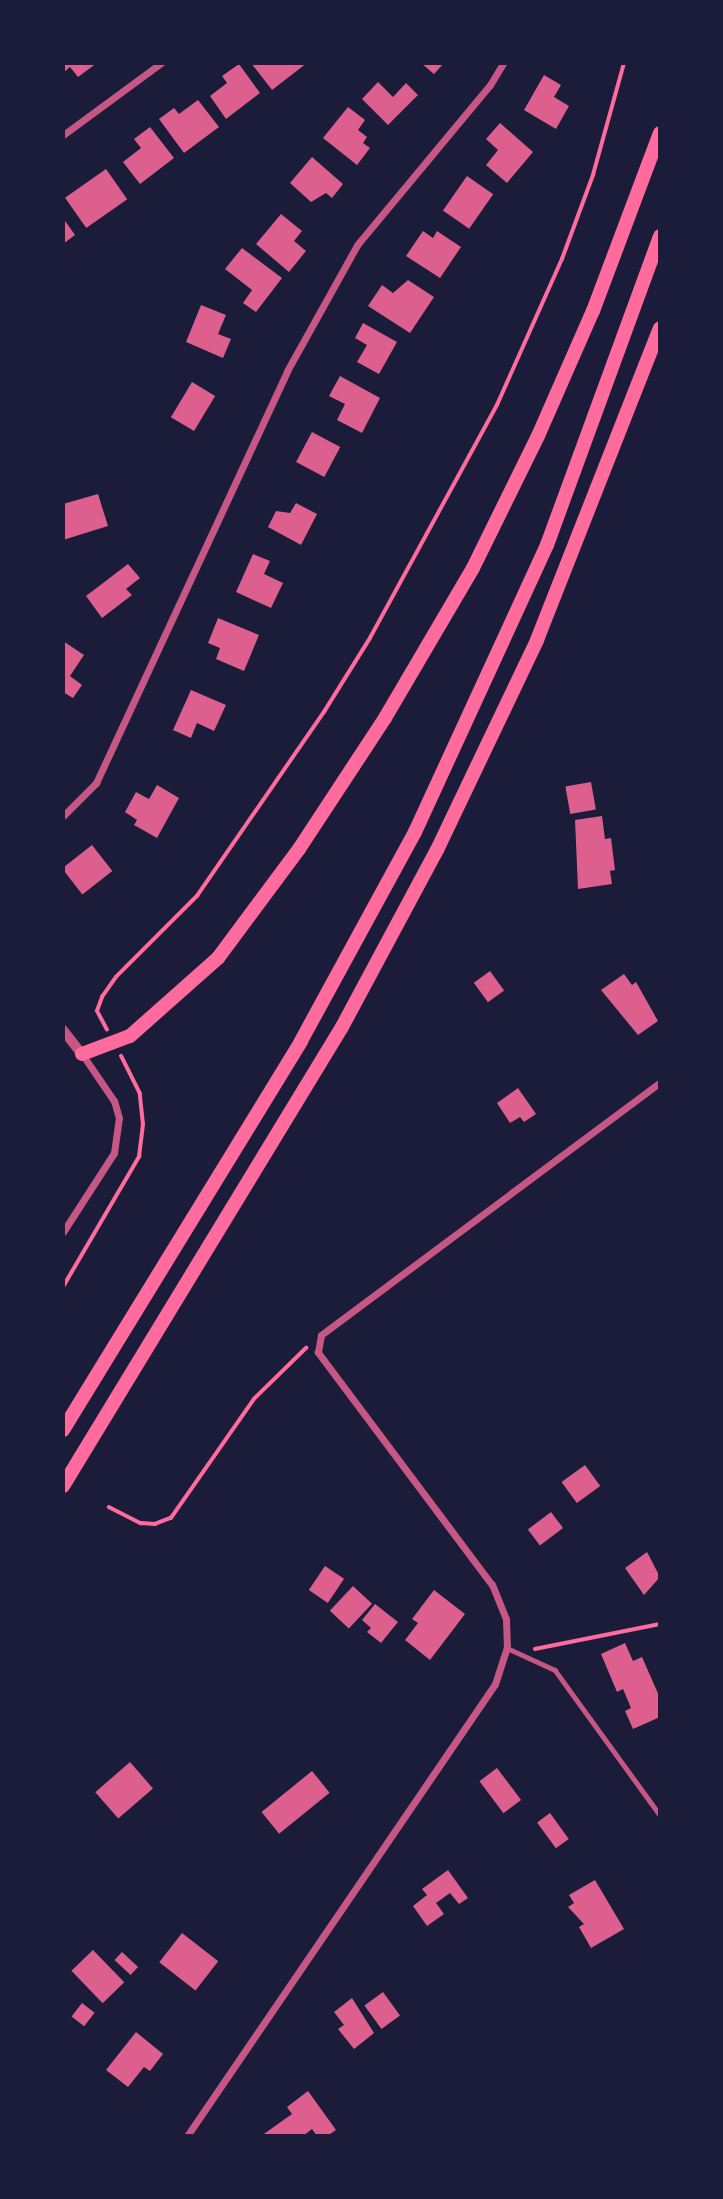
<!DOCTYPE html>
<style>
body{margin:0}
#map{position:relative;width:723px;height:2199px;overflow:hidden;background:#1b1b3a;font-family:Montserrat,sans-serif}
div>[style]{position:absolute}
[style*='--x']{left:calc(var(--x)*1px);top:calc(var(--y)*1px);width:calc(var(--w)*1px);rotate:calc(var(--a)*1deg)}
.building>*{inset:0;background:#dd5f8e;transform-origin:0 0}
.path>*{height:3.5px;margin:-1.75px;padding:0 1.75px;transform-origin:1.75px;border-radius:1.75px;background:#ff6b9d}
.service>*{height:4.5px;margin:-2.25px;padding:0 2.25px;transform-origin:2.25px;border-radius:2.25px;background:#c65784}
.minor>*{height:7px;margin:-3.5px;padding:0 3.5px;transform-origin:3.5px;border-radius:3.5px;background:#c65784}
.tertiary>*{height:10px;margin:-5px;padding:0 5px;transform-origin:5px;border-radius:5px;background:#c65784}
.trunk>*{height:14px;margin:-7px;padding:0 7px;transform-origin:7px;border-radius:7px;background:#ff6b9d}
span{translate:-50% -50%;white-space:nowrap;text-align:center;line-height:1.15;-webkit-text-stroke:5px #1b1b3a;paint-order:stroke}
.frame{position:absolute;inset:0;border:65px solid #1b1b3a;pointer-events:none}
</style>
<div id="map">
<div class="building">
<div style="clip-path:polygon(63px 63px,97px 63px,78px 77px,70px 67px,63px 73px)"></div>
<div style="clip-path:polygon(251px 63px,307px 63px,272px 90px)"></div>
<div style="clip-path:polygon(421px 63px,444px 63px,434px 74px)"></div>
<div style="clip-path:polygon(239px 64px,260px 93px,226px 119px,210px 96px,227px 83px,222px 76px)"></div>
<div style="clip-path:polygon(544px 75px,561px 85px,554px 97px,569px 106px,556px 129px,524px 110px)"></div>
<div style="clip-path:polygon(378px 82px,393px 97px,406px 83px,418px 95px,388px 125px,362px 99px)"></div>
<div style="clip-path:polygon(198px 100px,219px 127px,184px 153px,159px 119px,174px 108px,179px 114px)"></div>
<div style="clip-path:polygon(348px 107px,365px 120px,358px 130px,367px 137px,363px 143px,370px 148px,357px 165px,323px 138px)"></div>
<div style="clip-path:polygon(500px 123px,533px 152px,507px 183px,486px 165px,498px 150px,486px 139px)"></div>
<div style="clip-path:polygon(150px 127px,174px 158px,140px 184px,123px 162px,141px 148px,134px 139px)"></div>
<div style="clip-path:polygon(312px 157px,343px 184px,332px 198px,326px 193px,311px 202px,290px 183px)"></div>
<div style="left:106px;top:169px;width:37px;height:50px;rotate:55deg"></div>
<div style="left:467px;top:176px;width:32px;height:42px;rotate:35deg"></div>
<div style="clip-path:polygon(281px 214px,302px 231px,294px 241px,306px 251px,289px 272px,256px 244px)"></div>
<div style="clip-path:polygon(63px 218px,75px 235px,63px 244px)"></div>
<div style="clip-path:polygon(423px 231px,433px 238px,437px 231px,461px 247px,440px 278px,406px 256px)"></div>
<div style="clip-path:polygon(242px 248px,282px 278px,256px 312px,243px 303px,252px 290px,225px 269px)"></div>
<div style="clip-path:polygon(408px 280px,434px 297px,410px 333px,368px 306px,382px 285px,393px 293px)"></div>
<div style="clip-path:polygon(201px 305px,226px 315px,218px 334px,231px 339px,223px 358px,186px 342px)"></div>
<div style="clip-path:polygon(363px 323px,397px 342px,379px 374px,357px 362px,367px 345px,355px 338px)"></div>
<div style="clip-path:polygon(340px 376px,380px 398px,362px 433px,337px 420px,345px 404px,329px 396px)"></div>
<div style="left:192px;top:382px;width:27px;height:41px;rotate:31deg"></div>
<div style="left:312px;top:432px;width:32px;height:34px;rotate:28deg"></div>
<div style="clip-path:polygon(98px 494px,108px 526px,63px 540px,63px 504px)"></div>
<div style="clip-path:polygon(296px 503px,317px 514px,301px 545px,268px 527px,276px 511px,290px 513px)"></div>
<div style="clip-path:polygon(253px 554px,270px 561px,264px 574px,283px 583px,271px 608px,236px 592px)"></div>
<div style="clip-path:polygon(128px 564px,140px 578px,126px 589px,132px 595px,102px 618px,86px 596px)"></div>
<div style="clip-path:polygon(218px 618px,259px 635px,244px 671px,216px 659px,220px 648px,208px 643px)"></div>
<div style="clip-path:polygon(63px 641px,84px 655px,70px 676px,82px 685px,73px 698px,63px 692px)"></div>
<div style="clip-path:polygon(191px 690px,226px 705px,214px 731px,197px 723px,191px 738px,173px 730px)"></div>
<div style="left:591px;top:782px;width:28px;height:26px;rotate:80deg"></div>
<div style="clip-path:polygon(157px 785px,179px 798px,157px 838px,134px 825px,137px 820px,125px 812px,136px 792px,149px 799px)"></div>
<div style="clip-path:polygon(602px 816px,605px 839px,611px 838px,615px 870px,610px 871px,612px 884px,578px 889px,575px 820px)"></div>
<div style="left:92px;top:845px;width:33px;height:38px;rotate:52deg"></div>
<div style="left:490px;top:971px;width:24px;height:20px;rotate:54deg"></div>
<div style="clip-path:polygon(624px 974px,632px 985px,636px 982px,658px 1021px,638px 1035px,601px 990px)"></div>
<div style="clip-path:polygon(518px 1088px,536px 1114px,524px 1122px,520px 1117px,510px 1123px,497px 1103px)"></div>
<div style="left:585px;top:1465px;width:26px;height:29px;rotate:54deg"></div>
<div style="left:551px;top:1512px;width:20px;height:29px;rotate:53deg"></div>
<div style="clip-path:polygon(647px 1552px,660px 1577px,644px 1595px,625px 1568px)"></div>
<div style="left:325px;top:1566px;width:23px;height:29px;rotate:34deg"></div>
<div style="left:353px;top:1586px;width:26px;height:34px;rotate:43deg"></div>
<div style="clip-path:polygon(434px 1590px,465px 1614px,430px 1660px,405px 1640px,418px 1623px,412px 1619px)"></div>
<div style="clip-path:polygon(375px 1604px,398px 1622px,381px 1643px,367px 1632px,371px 1628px,362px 1620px)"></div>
<div style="clip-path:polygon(625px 1643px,633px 1661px,642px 1657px,660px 1698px,660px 1717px,633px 1729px,625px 1711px,631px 1708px,623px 1689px,617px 1692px,601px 1654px)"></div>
<div style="left:130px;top:1762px;width:35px;height:46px;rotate:49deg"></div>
<div style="left:497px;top:1768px;width:40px;height:22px;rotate:53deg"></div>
<div style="left:312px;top:1771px;width:28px;height:65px;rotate:51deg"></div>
<div style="left:550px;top:1813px;width:32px;height:16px;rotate:54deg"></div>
<div style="clip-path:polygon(448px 1870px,468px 1898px,459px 1904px,450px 1893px,436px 1903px,444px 1914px,427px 1926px,413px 1906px,427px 1895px,422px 1889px)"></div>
<div style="clip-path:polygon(595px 1880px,624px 1929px,591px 1948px,579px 1927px,584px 1924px,568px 1907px,574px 1903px,569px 1895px)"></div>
<div style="left:182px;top:1933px;width:46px;height:37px;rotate:38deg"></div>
<div style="left:93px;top:1950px;width:45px;height:30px;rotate:46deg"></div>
<div style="left:122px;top:1952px;width:22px;height:11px;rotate:43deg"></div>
<div style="left:383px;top:1992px;width:29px;height:23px;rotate:54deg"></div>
<div style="clip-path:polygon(352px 1998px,374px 2033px,354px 2049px,338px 2029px,344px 2025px,334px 2012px)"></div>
<div style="left:82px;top:2003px;width:16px;height:17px;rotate:38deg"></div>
<div style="clip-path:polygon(136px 2032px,163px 2054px,150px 2071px,144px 2067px,128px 2087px,106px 2070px)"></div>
<div style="clip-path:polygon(308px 2091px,336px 2130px,327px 2136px,317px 2136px,312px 2129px,303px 2136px,261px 2136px,292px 2114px,287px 2107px)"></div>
</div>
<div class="path">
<div style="--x:107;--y:1030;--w:21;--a:-118"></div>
<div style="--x:97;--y:1011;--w:15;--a:-70"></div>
<div style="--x:102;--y:997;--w:24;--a:-55"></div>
<div style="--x:116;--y:977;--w:115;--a:-45"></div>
<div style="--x:197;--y:896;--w:224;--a:-55.4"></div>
<div style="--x:324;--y:712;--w:87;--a:-58.1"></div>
<div style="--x:370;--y:638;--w:265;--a:-61.4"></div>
<div style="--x:497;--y:405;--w:160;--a:-66"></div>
<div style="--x:562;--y:259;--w:90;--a:-69.7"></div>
<div style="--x:593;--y:175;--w:116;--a:-74.5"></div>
<div style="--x:63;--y:1287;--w:151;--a:-59.7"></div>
<div style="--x:139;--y:1157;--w:32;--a:-83"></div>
<div style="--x:143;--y:1125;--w:31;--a:-96"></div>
<div style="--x:140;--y:1094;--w:42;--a:-116.6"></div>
<div style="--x:109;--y:1507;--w:36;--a:27"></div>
<div style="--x:141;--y:1523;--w:14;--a:4"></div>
<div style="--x:155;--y:1524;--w:17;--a:-21"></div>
<div style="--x:171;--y:1518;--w:145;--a:-55.1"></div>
<div style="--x:254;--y:1399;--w:73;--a:-44.4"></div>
<div style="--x:535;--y:1649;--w:127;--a:-11.3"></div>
</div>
<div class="service">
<div style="--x:507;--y:1648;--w:53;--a:24.6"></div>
<div style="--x:555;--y:1670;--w:179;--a:54.1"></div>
</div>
<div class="minor">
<div style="--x:63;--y:135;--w:122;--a:-36.3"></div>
<div style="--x:63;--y:816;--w:47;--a:-45"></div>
<div style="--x:96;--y:783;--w:454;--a:-65.1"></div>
<div style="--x:287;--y:371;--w:144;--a:-60.9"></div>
<div style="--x:357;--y:245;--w:208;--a:-50.3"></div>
<div style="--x:490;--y:85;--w:26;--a:-59"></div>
<div style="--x:63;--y:1232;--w:94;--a:-57.2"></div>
<div style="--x:114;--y:1153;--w:35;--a:-82"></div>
<div style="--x:119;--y:1118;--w:18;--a:-106"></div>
<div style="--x:114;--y:1101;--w:57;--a:-124.2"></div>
<div style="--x:187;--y:2136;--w:547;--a:-55.73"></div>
<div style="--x:495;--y:1684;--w:38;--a:-72"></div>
<div style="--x:507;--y:1648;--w:29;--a:-92"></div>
<div style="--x:506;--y:1619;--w:37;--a:-112"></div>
<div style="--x:492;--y:1585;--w:291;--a:-126.8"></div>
<div style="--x:318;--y:1352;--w:17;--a:-80"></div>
<div style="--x:321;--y:1335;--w:423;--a:-36.7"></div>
</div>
<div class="tertiary">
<div style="--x:63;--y:1030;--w:31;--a:52"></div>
</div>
<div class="trunk">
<div style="--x:82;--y:1054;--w:51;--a:-20.6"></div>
<div style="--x:130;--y:1036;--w:118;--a:-41.6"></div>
<div style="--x:218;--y:958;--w:136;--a:-53.4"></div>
<div style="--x:299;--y:849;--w:157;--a:-56.7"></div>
<div style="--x:385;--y:718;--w:174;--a:-59.6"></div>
<div style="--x:473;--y:568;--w:147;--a:-63.8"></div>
<div style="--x:538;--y:436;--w:137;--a:-66.3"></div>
<div style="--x:593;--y:311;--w:190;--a:-69.4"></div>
<div style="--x:63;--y:1430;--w:456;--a:-58.5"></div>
<div style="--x:301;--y:1041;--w:238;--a:-61.4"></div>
<div style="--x:415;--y:832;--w:316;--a:-65.3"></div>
<div style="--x:547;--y:545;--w:329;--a:-69.9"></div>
<div style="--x:63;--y:1486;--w:537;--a:-58.71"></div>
<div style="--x:342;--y:1027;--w:201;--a:-61.8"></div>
<div style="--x:437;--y:850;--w:233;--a:-64.5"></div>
<div style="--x:537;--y:640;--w:335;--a:-68.5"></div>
</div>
<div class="frame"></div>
</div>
